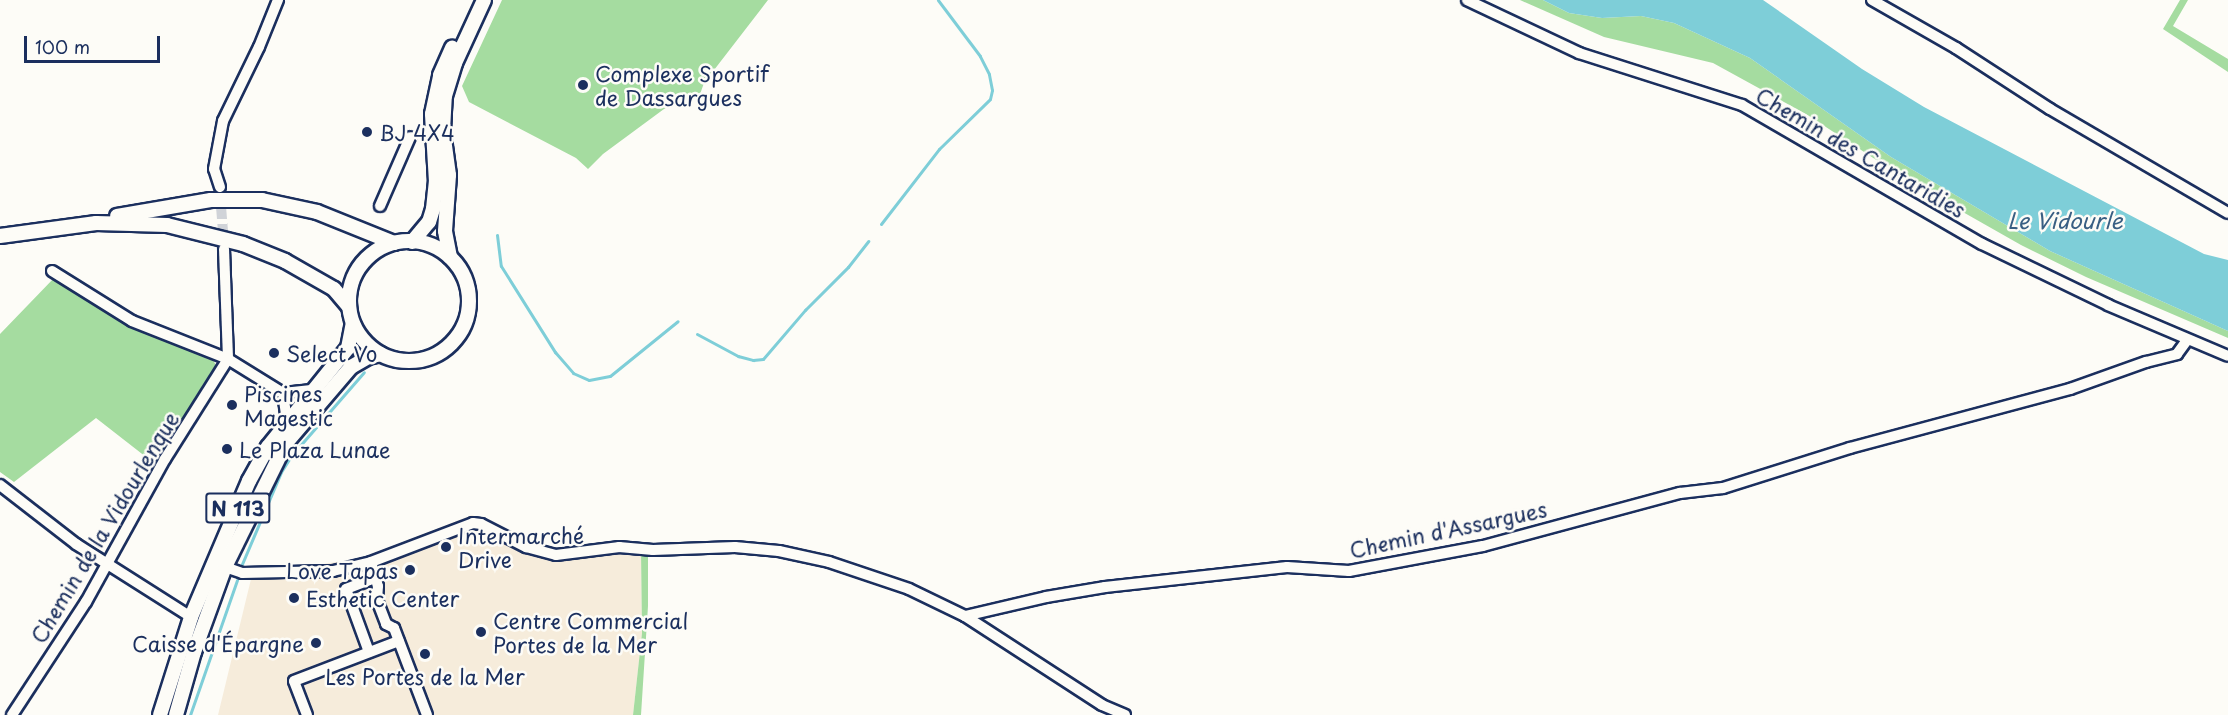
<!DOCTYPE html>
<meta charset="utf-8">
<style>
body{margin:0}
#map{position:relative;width:2228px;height:715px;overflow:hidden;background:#fdfcf7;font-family:"Playpen Sans",sans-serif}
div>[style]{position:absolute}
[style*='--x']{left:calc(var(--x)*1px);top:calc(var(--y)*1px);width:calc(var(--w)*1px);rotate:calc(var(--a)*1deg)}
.built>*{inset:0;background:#f6ecdb}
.green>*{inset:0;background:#a5dca0}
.water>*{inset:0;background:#7eced8}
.stream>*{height:3px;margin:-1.5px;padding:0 1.5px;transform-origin:1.5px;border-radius:1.5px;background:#7eced8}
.minor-tunnel>*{height:10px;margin-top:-5px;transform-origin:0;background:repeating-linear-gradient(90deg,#d0d3d8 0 10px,transparent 0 15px)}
.roads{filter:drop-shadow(2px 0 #1b2f5e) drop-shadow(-2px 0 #1b2f5e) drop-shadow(0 2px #1b2f5e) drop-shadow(0 -2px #1b2f5e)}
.minor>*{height:10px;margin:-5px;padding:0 5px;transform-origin:5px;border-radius:5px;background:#fdfcf7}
.major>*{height:14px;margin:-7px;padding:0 7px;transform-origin:7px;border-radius:7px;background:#fdfcf7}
.major>.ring{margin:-7px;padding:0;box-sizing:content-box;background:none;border:14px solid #fdfcf7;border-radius:50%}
.dots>*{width:16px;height:16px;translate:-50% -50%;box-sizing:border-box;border:3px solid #fdfcf7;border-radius:50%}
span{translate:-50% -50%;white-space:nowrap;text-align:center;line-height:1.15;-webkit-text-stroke:5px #fdfcf7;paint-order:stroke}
.shield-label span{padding:2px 4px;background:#fdfcf7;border:2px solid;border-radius:4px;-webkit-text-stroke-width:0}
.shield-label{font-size:20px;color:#1b2f5e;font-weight:700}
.poi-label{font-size:21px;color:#1b2f5e}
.left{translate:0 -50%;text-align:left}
.right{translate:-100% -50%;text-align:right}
.street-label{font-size:21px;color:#1b2f5e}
.water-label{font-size:22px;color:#395f83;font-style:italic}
.scale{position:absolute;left:24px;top:36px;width:136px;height:27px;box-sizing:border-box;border:3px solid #1b2f5e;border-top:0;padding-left:8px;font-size:18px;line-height:21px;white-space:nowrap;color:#1b2f5e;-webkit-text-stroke:4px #fdfcf7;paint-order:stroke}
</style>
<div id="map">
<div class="built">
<div style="clip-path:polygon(472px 515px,547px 550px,574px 550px,614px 541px,641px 552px,642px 633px,633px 715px,218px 715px,252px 575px,362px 558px)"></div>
</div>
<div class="green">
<div style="clip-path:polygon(502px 0,768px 0,704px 83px,699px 97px,683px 99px,664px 109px,603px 154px,588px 169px,576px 158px,469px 102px,462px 86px)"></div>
<div style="clip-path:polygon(1520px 0,1543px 0,1569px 13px,1602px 18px,1641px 16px,1674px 23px,1750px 58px,1891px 157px,2050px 251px,2228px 331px,2228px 338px,2086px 277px,2021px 245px,1910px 182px,1806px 114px,1713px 63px,1604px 37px)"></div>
<div style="clip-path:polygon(2180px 0,2188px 0,2173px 26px,2228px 59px,2228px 72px,2163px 29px)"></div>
<div style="clip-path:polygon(55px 277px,212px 358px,218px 369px,155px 464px,96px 418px,14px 482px,0 472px,0 334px)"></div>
<div style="clip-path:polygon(641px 552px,648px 553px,648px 606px,641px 715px,633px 715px,642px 633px)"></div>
</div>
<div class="water">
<div style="clip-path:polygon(1543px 0,1763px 0,1862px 69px,1924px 107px,2204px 254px,2228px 260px,2228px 331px,2050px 251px,1891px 157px,1750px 58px,1674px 23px,1641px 16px,1602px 18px,1569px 13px)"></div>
</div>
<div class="stream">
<div style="--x:881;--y:224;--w:95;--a:-52.3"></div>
<div style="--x:939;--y:149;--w:71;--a:-44.4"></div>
<div style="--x:990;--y:99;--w:9;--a:-77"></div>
<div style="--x:992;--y:90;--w:16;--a:-101"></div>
<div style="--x:989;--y:74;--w:20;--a:-117"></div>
<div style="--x:980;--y:56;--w:70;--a:-126.9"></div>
<div style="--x:497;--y:235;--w:31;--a:83"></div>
<div style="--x:501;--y:266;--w:102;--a:57.9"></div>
<div style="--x:555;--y:352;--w:28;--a:49"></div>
<div style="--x:573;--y:373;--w:17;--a:24"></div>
<div style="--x:589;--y:380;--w:21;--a:-11"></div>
<div style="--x:610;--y:376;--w:87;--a:-39"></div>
<div style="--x:697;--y:334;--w:47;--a:28.2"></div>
<div style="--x:738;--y:356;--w:16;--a:15"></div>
<div style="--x:753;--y:360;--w:10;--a:-6"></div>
<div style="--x:763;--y:359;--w:65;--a:-49.4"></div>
<div style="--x:805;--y:310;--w:61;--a:-45"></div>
<div style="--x:848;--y:267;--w:33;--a:-52"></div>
<div style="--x:242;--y:564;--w:100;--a:-67"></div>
<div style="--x:281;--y:472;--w:19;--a:-58"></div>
<div style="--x:291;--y:456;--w:111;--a:-49"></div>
<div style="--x:190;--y:715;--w:143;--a:-70.8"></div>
</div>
<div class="minor-tunnel">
<div style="--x:220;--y:194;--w:50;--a:85.4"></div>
</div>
<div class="roads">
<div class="minor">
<div style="--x:1467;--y:0;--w:124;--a:25.3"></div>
<div style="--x:1579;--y:53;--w:171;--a:17.7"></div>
<div style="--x:1742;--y:105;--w:277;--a:30.1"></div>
<div style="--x:1982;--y:244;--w:140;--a:25.8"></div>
<div style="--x:2108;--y:305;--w:130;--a:23"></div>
<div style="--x:1872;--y:0;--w:97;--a:29.7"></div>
<div style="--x:1956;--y:48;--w:112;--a:33"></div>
<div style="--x:2050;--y:109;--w:206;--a:30.3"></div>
<div style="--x:220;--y:187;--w:19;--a:-108"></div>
<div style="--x:214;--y:169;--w:49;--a:-79.4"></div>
<div style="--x:223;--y:121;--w:82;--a:-64.1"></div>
<div style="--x:259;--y:47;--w:51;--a:-68"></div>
<div style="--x:380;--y:206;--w:75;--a:-66.5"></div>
<div style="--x:224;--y:249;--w:110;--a:87.9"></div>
<div style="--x:52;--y:271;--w:94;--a:32"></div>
<div style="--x:132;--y:321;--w:103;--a:21.6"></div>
<div style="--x:228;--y:359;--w:65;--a:31.7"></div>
<div style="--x:283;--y:393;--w:31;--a:-6"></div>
<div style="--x:283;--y:393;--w:29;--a:82"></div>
<div style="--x:0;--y:485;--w:96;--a:37.8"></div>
<div style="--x:76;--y:544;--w:136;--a:32.4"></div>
<div style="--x:371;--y:562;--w:25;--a:74"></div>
<div style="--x:378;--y:586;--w:14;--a:94"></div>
<div style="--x:377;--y:600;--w:26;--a:69"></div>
<div style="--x:386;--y:624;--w:9;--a:27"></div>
<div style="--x:394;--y:628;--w:93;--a:69.2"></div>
<div style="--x:225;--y:567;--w:18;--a:19"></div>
<div style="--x:242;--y:573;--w:91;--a:-1.3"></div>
<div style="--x:333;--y:571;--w:39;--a:-13"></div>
<div style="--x:371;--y:562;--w:109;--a:-20.9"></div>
<div style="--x:473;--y:523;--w:8;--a:7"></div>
<div style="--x:481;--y:524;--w:51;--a:27.1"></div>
<div style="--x:526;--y:547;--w:31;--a:15"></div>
<div style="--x:556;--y:555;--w:64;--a:-7.2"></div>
<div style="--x:619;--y:547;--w:34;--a:5"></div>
<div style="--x:653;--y:550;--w:82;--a:-2.1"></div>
<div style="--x:735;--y:547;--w:44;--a:5.2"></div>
<div style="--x:779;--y:551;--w:51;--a:12.4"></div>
<div style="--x:829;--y:562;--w:84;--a:18.6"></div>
<div style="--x:909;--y:589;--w:62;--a:25.7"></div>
<div style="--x:965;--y:616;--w:163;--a:33"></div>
<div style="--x:1102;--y:705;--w:25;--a:23"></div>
<div style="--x:965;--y:616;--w:83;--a:-13.2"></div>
<div style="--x:1046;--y:597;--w:60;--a:-9.6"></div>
<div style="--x:1105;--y:587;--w:183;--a:-6.3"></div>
<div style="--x:1287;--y:567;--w:62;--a:3.7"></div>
<div style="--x:1349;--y:571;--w:136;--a:-10.6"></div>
<div style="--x:1483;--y:546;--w:204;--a:-15.1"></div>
<div style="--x:1680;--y:493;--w:43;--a:-6.6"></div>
<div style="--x:1723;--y:488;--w:133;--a:-17.5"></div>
<div style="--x:1850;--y:448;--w:228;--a:-15"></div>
<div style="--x:2070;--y:389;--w:81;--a:-19.6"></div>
<div style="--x:2146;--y:362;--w:32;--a:-14"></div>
<div style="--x:2177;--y:354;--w:17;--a:-54"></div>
<div style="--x:369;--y:652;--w:67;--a:-110.1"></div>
<div style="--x:346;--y:589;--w:30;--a:-21"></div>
<div style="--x:12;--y:715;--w:135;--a:-56.8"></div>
<div style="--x:86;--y:602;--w:163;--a:-61.1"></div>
<div style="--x:165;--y:459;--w:118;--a:-57.8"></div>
<div style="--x:307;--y:715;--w:36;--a:-111"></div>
<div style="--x:294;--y:681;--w:112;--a:-20.9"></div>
</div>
<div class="major">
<div style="--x:117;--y:216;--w:95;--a:-9.7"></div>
<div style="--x:211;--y:200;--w:51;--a:0"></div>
<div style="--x:262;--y:200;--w:56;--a:12.3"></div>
<div style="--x:317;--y:212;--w:83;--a:21.9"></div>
<div style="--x:0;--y:236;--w:97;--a:-7.7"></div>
<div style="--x:96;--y:223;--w:71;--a:1.6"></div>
<div style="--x:167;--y:225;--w:78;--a:14"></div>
<div style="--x:243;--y:244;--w:45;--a:22"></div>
<div style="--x:285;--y:261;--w:56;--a:29.7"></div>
<div style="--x:334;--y:289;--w:23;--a:50"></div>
<div class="ring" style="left:349px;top:241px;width:106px;height:106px"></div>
<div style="--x:412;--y:242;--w:26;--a:-50"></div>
<div style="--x:429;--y:222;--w:14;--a:-73"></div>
<div style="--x:433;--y:209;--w:27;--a:-84"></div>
<div style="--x:436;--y:182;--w:68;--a:-93.4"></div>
<div style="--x:432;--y:114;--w:40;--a:-78"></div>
<div style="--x:440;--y:75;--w:30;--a:-66"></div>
<div style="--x:450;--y:257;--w:26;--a:-101"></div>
<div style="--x:445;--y:231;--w:56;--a:-85.9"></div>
<div style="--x:449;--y:175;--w:44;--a:-97.8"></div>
<div style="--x:443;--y:131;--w:35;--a:-87"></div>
<div style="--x:445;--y:96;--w:34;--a:-73"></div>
<div style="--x:455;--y:63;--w:69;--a:-65.3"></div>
<div style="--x:160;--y:715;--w:103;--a:-72.4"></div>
<div style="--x:191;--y:617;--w:148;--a:-66.9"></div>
<div style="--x:249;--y:481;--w:39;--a:-61"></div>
<div style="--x:268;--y:447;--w:127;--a:-51.1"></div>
<div style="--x:348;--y:348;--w:25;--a:-79"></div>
<div style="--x:176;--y:715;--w:66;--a:-74.1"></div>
<div style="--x:194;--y:652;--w:90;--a:-70"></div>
<div style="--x:225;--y:567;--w:138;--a:-63.8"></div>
<div style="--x:286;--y:443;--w:100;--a:-49.5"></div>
<div style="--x:351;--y:367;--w:20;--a:-30"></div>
<div style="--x:368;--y:357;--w:13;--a:-13"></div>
</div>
</div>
<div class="dots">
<div style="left:583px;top:85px;background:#1b2f5e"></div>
<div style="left:367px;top:132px;background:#1b2f5e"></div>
<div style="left:274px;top:353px;background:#1b2f5e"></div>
<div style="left:232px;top:405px;background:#1b2f5e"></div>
<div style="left:227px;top:449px;background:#1b2f5e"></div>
<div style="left:446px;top:547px;background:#1b2f5e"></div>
<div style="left:410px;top:570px;background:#1b2f5e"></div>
<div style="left:294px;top:598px;background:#1b2f5e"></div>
<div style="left:481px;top:632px;background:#1b2f5e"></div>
<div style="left:316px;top:643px;background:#1b2f5e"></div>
<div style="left:425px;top:654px;background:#1b2f5e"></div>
</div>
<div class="shield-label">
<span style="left:238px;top:508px">N 113</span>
</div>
<div class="poi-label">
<span class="left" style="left:595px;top:85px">Complexe Sportif<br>de Dassargues</span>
<span class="left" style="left:379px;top:132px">BJ 4X4</span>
<span class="left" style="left:286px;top:353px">Select Vo</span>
<span class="left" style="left:244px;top:405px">Piscines<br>Magestic</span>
<span class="left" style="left:239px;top:449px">Le Plaza Lunae</span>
<span class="left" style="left:458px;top:547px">Intermarché<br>Drive</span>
<span class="right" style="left:398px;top:570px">Love Tapas</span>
<span class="left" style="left:306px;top:598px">Esthetic Center</span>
<span class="left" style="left:493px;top:632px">Centre Commercial<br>Portes de la Mer</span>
<span class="right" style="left:304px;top:643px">Caisse d'Épargne</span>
<span style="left:425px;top:676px">Les Portes de la Mer</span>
</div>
<div class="street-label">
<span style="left:1861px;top:152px;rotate:30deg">Chemin des Cantaridies</span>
<span style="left:104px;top:527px;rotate:-59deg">Chemin de la Vidourlenque</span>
<span style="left:1448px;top:529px;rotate:-12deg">Chemin d'Assargues</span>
</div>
<div class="water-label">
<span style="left:2065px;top:220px">Le Vidourle</span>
</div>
<div class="scale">100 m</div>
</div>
